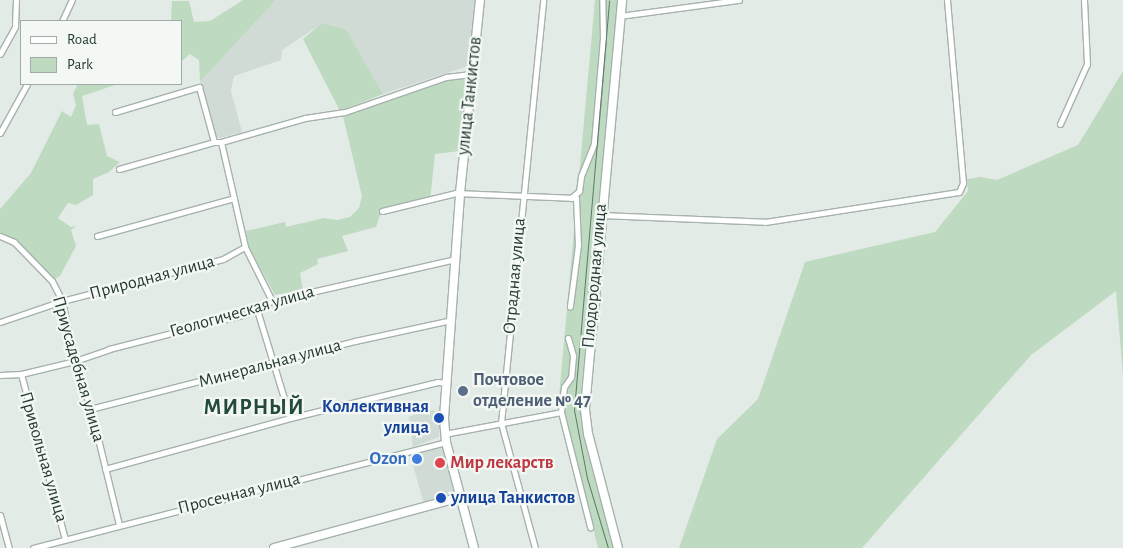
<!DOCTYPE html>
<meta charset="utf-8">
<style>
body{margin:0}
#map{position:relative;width:1123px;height:548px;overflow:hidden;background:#e3ebe6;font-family:"Alegreya Sans",sans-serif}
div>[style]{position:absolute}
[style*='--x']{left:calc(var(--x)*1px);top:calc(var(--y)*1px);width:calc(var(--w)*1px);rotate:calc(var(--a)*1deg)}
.built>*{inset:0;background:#d1dbd5}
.green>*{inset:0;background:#bedac1}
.roads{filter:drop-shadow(1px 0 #a6b2ac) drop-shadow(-1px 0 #a6b2ac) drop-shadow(0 1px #a6b2ac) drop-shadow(0 -1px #a6b2ac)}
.street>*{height:5px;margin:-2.5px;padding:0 2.5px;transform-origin:2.5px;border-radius:2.5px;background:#fff}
.secondary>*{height:8px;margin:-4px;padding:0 4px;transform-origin:4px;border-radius:4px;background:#fff}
.tram>*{height:1px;margin:-0.5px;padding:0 0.5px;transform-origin:0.5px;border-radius:0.5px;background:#5f766c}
.dots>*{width:14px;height:14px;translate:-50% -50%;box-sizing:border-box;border:2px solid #f3f8f5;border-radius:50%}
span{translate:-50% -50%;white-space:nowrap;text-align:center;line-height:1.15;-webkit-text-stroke:4.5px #f3f8f5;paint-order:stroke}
.street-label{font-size:18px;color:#253a31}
.service-label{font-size:18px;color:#4e5e75;font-weight:700}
.left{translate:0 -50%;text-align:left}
.transit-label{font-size:18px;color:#164399;font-weight:700}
.right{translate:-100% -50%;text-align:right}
.shop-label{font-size:18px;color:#366cbe;font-weight:700}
.health-label{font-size:18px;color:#be3a42;font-weight:700}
.district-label{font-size:22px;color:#234a3b;font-weight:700;letter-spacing:1px}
.legend{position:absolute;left:20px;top:20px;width:162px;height:65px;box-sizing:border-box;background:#f3f8f5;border:1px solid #a1aca7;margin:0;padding:6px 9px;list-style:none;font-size:15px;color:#253a31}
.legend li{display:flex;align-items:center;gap:10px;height:25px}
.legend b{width:25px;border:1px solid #a1aca7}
</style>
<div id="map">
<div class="built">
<div style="clip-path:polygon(276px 0,478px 0,471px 65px,383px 94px,346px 29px,323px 23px,282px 50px,281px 60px,234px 76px,231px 91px,242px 132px,220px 138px,216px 136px,200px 82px)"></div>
<div style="clip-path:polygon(425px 410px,441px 411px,439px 437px,413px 447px,409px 417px)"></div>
<div style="clip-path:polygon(437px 448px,444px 449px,454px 494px,424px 504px,410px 455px)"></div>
</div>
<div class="green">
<div style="clip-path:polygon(243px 0,276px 0,200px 82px,199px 60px,190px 54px,181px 62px,181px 21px,171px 21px,172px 1px,189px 1px,194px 22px,210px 21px)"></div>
<div style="clip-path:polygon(595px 0,618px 0,580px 404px,583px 430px,614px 548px,598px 548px,564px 412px,558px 407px)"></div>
<div style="clip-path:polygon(322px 23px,346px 29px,383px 94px,340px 111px,303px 39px)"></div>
<div style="clip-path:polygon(1123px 71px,1123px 375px,1116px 291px,1031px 355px,862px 548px,679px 548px,717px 439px,758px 399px,805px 262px,935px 232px,968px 191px,967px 179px,981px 177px,997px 180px,1078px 145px)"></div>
<div style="clip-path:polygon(462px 76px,467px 78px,468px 83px,460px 151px,435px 154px,430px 201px,380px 215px,376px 227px,342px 236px,348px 251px,317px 259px,318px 264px,300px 273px,303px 290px,275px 295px,249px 247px,246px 231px,285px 222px,286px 227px,324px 218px,337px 220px,350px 217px,359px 208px,362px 196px,343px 116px,384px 99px)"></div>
<div style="clip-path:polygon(78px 84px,118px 84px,82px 96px,87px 125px,99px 124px,107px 156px,120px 162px,109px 172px,93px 179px,93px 195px,76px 205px,68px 203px,58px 218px,71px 227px,77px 226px,71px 230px,76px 246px,60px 276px,53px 280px,15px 240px,0 233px,0 209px,31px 173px,62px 111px,71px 117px,76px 105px,73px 94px)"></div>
</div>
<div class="roads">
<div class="street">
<div style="--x:620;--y:16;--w:120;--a:-7.7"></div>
<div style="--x:62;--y:21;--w:23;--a:-65"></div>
<div style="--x:0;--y:54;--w:31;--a:-61"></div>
<div style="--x:15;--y:27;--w:27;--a:-88"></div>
<div style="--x:115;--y:112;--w:88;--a:-16.6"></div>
<div style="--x:199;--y:87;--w:57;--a:74.7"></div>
<div style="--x:214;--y:142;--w:7;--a:0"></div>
<div style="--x:221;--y:142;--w:87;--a:-15.9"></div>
<div style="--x:305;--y:118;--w:40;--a:-8.5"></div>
<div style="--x:345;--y:112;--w:107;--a:-19.1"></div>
<div style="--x:446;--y:77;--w:25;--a:-7"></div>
<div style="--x:1060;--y:124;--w:66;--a:-65.8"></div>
<div style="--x:1087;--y:64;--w:64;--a:-92.7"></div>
<div style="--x:0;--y:133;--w:56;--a:-61.1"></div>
<div style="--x:221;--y:142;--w:108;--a:77.1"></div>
<div style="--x:245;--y:247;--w:60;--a:63.4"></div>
<div style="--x:119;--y:169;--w:99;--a:-15.9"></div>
<div style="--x:571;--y:198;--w:11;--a:-41"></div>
<div style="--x:579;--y:191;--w:15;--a:-82"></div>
<div style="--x:581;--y:176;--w:35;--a:-68"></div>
<div style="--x:594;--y:143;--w:104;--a:-85.1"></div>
<div style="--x:603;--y:39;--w:39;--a:-91"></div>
<div style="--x:382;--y:211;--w:76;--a:-13.7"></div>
<div style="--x:456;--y:193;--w:120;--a:2.4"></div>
<div style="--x:576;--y:198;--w:47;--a:87.6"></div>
<div style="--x:578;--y:245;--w:62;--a:97.5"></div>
<div style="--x:601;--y:215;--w:164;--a:2.4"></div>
<div style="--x:765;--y:222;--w:196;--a:-8.8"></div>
<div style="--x:959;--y:192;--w:10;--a:-66"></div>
<div style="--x:963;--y:183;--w:184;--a:-95"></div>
<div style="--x:0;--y:236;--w:15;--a:23"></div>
<div style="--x:14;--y:242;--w:54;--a:45.7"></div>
<div style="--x:52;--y:281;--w:22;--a:63"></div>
<div style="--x:62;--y:301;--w:61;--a:77.8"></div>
<div style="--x:75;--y:361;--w:56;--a:72.2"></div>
<div style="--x:92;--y:414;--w:114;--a:76.3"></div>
<div style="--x:97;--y:236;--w:142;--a:-15.5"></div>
<div style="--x:257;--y:310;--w:113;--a:73"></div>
<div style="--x:0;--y:322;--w:65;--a:-18.7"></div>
<div style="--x:62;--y:301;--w:166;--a:-14.6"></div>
<div style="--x:223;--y:259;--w:25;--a:-29"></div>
<div style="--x:568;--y:338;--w:19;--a:74"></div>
<div style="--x:573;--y:356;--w:21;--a:95"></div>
<div style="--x:571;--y:377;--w:12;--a:125"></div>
<div style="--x:564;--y:387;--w:25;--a:97"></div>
<div style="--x:561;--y:412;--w:119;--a:75.8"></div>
<div style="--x:21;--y:374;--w:171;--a:75.1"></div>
<div style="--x:0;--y:375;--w:21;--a:-3"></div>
<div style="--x:21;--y:374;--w:56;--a:-13.5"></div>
<div style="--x:75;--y:361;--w:36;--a:-19"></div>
<div style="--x:109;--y:349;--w:141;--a:-14.3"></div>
<div style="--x:246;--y:314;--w:29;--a:-27"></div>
<div style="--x:272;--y:301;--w:188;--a:-12.9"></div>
<div style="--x:90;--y:409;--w:274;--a:-14.4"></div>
<div style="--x:355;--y:341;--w:98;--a:-12.3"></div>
<div style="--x:444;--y:434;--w:119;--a:-10.6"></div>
<div style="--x:105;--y:469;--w:192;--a:-15.4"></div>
<div style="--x:290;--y:418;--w:152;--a:-13.7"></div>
<div style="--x:438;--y:382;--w:8;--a:7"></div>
<div style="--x:0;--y:515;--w:34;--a:75"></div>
<div style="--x:33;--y:548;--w:426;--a:-14.4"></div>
<div style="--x:535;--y:548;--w:130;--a:-105.2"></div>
<div style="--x:501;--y:423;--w:425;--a:-84.3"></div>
</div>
<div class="secondary">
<div style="--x:274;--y:548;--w:193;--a:-15.3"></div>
<div style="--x:474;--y:548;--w:110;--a:-104.8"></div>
<div style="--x:446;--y:442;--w:24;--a:-95"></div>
<div style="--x:444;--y:418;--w:226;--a:-85.9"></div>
<div style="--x:460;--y:193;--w:194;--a:-84.1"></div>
<div style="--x:618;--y:548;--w:118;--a:-104.7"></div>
<div style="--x:588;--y:434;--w:26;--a:-97"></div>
<div style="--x:585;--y:408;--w:410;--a:-84.8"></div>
</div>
</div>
<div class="tram">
<div style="--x:608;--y:548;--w:73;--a:-106.7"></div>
<div style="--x:587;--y:478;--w:69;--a:-100.8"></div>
<div style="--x:574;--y:410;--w:411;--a:-85.1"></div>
</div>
<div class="dots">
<div style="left:463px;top:391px;background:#5c6f8a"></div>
<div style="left:439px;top:418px;background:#1a4fb4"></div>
<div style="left:417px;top:459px;background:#3f7fe0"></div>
<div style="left:440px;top:463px;background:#e0444e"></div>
<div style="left:441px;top:498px;background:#1a4fb4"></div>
</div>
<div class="street-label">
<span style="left:470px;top:96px;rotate:-84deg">улица Танкистов</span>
<span style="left:515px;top:276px;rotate:-85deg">Отрадная улица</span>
<span style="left:595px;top:276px;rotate:-85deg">Плодородная улица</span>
<span style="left:152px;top:278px;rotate:-15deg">Природная улица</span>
<span style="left:242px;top:312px;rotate:-16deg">Геологическая улица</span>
<span style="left:270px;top:364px;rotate:-15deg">Минеральная улица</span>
<span style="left:78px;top:369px;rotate:74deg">Приусадебная улица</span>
<span style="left:43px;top:457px;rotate:74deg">Привольная улица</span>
<span style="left:239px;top:494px;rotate:-14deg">Просечная улица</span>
</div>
<div class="service-label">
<span class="left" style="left:473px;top:391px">Почтовое<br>отделение № 47</span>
</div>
<div class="transit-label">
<span class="right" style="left:429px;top:418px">Коллективная<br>улица</span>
<span class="left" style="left:451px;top:498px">улица Танкистов</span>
</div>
<div class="shop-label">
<span class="right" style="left:407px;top:459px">Ozon</span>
</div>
<div class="health-label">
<span class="left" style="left:450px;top:463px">Мир лекарств</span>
</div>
<div class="district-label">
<span style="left:254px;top:408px">МИРНЫЙ</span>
</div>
<ul class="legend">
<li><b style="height:6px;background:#fff"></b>Road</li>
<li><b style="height:14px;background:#bedac1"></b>Park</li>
</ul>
</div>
